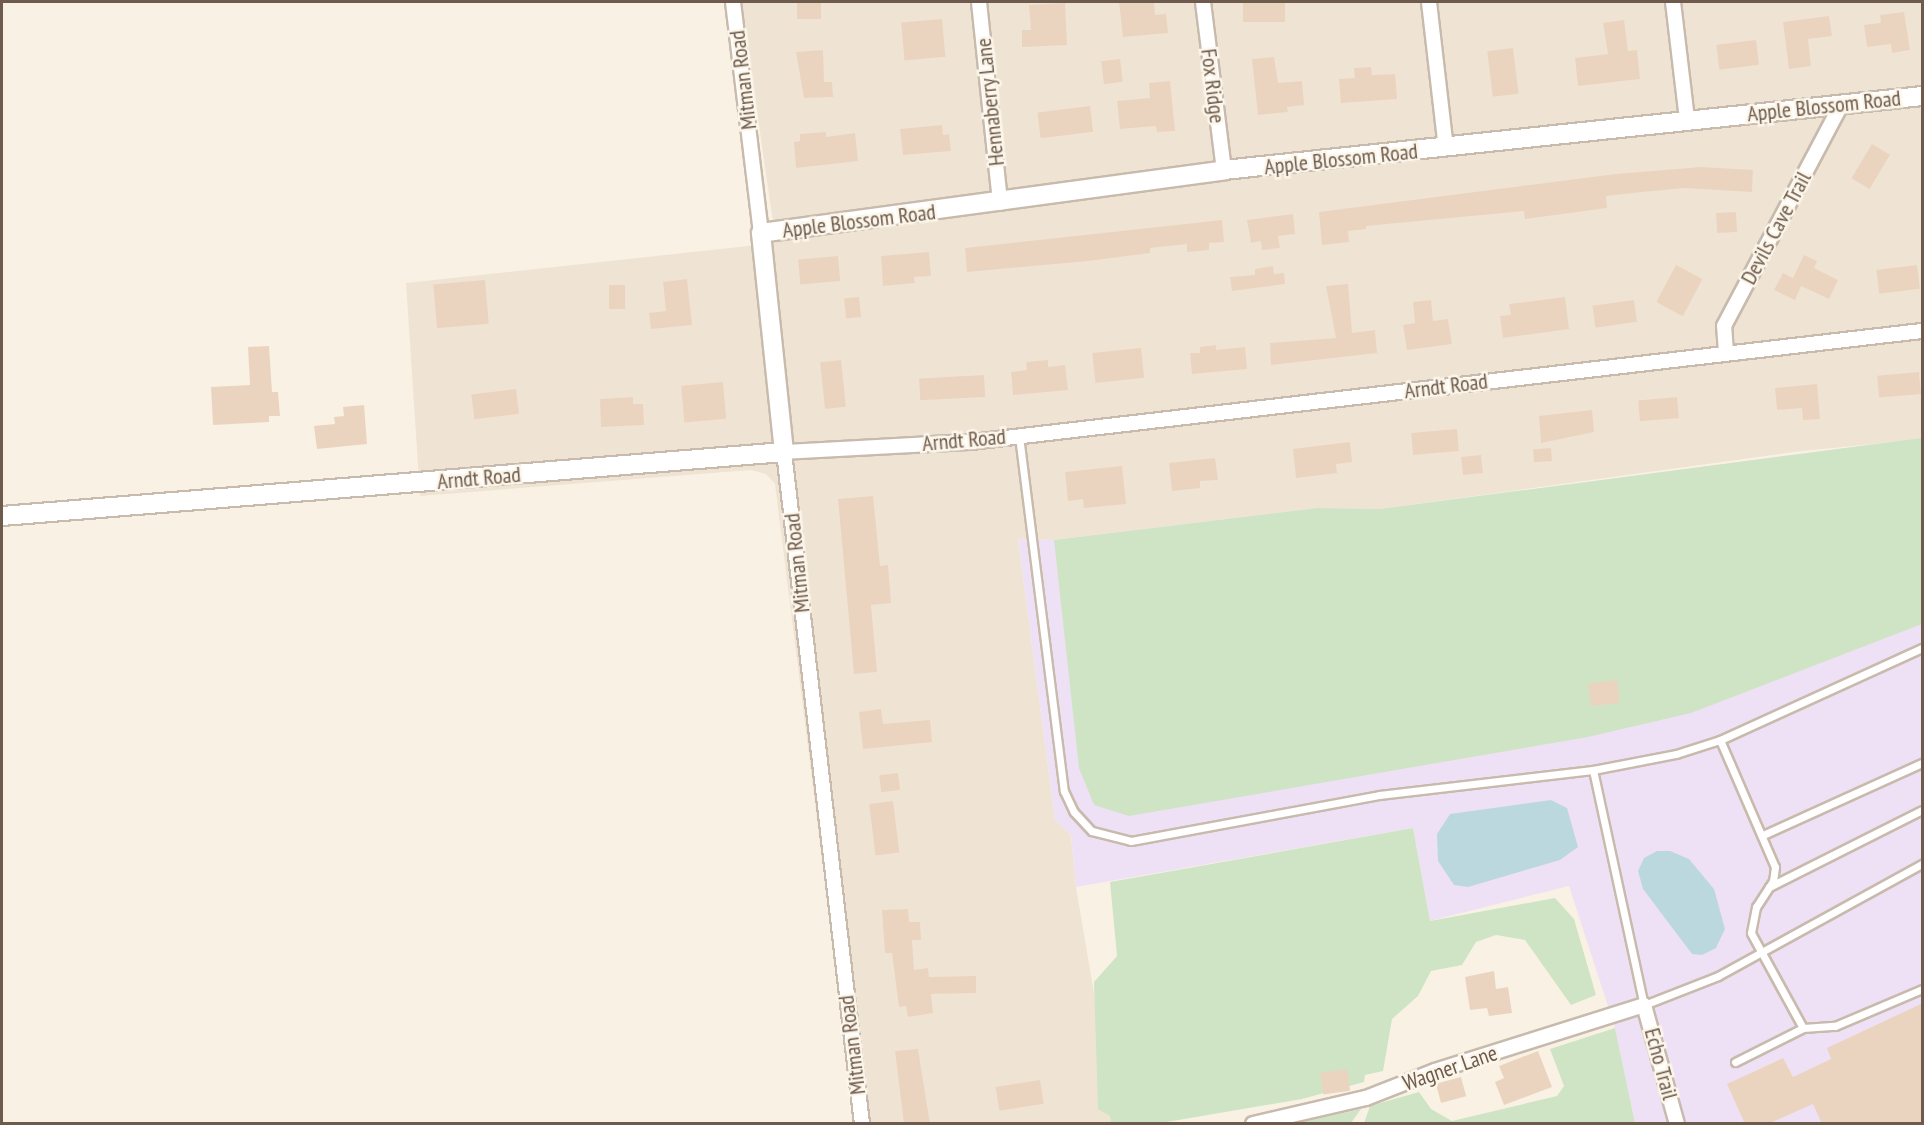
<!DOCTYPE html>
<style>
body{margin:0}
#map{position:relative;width:1924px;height:1125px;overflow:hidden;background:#f9f2e4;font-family:"PT Sans Narrow",sans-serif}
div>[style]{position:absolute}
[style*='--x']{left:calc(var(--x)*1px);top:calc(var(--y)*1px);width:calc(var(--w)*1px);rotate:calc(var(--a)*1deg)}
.residential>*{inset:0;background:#efe4d4}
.education>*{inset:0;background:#efe1f5}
.green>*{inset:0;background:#cfe4c5}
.water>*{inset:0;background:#bcd8df}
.building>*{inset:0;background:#ebd4bf;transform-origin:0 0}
.roads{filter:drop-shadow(2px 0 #c8baac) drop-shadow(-2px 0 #c8baac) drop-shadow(0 2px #c8baac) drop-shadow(0 -2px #c8baac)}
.lane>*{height:7px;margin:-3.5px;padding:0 3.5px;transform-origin:3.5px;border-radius:3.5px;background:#fff}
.street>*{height:14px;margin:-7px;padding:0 7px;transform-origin:7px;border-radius:7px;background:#fff}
.secondary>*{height:18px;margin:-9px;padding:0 9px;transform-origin:9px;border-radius:9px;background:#fff}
span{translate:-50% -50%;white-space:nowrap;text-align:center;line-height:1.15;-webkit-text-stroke:5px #fcf6ea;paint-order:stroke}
.street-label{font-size:22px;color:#6e5b4d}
.frame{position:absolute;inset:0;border:3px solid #6e5b4d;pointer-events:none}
</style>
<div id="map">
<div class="residential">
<div style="clip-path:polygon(741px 2px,1922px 2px,1922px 439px,1794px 452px,1380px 509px,1317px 508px,1054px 540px,1018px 539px,1055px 820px,1071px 835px,1076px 887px,1116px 1123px,855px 1123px,775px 484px,766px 474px,751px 470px,420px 496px,406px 283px,776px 243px)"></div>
</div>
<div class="education">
<div style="clip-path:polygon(1922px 438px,1922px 1123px,1635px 1123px,1615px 1028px,1569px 886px,1430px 921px,1413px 828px,1076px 887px,1071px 835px,1055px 820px,1018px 539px,1054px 540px,1317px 508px,1380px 509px)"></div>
</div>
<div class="green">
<div style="clip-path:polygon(1922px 438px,1922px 624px,1691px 713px,1588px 737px,1129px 816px,1094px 805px,1079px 768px,1054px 540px,1317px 508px,1380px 509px)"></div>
<div style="clip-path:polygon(1413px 828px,1430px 921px,1555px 898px,1574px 919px,1596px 995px,1571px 1005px,1525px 940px,1496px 935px,1476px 942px,1462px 965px,1431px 971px,1418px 996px,1392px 1019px,1383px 1071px,1365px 1075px,1364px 1082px,1302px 1099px,1161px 1123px,1111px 1124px,1110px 1116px,1098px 1109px,1094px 982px,1117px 956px,1110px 882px)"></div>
<div style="clip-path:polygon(1615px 1028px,1635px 1123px,1364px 1123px,1370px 1106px,1419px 1092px,1431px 1109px,1452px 1121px,1557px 1096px,1564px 1086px,1550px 1049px)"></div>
<div style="clip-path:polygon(1361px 1109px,1351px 1123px,1297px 1123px)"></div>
</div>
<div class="water">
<div style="clip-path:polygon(1551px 800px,1567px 808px,1578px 847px,1560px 860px,1468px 887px,1454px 885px,1438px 861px,1437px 834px,1450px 814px)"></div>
<div style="clip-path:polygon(1657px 851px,1670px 851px,1689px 859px,1714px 889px,1725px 929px,1716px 948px,1702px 955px,1692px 954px,1643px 889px,1638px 871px,1644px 858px)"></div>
</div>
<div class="building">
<div style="left:797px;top:2px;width:24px;height:17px"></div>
<div style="clip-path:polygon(1119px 2px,1154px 2px,1155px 15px,1166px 14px,1168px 33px,1123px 37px)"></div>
<div style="left:1243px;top:2px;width:42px;height:20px"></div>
<div style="clip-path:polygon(1065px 3px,1067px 45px,1022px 47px,1022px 30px,1031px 30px,1029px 5px)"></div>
<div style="clip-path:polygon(1904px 12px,1910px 50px,1892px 53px,1891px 44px,1867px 47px,1864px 25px,1881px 23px,1880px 15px)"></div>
<div style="clip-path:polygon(1829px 16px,1832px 36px,1808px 39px,1811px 66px,1789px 69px,1783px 22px)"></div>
<div style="left:942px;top:19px;width:38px;height:41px;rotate:85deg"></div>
<div style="clip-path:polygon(1624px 20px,1628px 51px,1637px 50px,1640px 79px,1578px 86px,1575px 58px,1608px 54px,1603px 23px)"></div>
<div style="left:1756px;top:40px;width:25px;height:40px;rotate:83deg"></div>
<div style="left:1513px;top:48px;width:46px;height:26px;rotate:83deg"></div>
<div style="clip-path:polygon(823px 50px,824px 82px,832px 82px,833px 97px,804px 98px,796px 52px)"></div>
<div style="clip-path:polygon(1274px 57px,1278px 83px,1302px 81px,1304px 105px,1287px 107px,1288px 112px,1258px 115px,1252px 59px)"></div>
<div style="left:1120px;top:59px;width:23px;height:19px;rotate:83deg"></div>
<div style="clip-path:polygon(1371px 67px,1372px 75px,1395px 74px,1397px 99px,1341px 103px,1339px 79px,1355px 78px,1354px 68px)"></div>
<div style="clip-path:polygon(1170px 81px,1175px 131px,1157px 132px,1156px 126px,1120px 129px,1117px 101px,1150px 98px,1149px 83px)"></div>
<div style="left:1090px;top:106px;width:26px;height:53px;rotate:83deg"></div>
<div style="clip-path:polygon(942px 125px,943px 135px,949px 134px,951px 151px,903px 155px,900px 129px)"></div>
<div style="clip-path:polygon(826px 132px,826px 137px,855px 133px,858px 161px,796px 168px,794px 142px,800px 141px,800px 134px)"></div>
<div style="left:1872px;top:144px;width:21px;height:40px;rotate:31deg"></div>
<div style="clip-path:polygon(1701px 167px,1753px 170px,1752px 192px,1684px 188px,1642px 192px,1606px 196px,1607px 208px,1525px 219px,1524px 211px,1366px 226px,1366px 229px,1348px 231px,1349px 242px,1322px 245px,1319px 212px,1616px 174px)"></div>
<div style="left:1736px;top:212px;width:20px;height:20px;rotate:87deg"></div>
<div style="clip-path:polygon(1293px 214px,1295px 234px,1278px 236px,1280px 248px,1262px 250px,1261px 241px,1251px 243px,1247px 220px)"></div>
<div style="clip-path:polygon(1222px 220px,1224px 242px,1209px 243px,1209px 250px,1187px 252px,1187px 244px,1150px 248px,1150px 253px,1088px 261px,967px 272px,965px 248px)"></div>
<div style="clip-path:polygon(929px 252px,931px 276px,914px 277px,915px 283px,883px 286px,881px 256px)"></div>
<div style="clip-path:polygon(1804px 255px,1817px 261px,1814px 268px,1838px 280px,1829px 299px,1801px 286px,1795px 300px,1774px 290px,1783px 273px,1793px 278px)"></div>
<div style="left:838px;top:256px;width:25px;height:40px;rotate:85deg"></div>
<div style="left:1676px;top:265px;width:30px;height:42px;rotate:28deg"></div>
<div style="left:1917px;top:265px;width:24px;height:41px;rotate:83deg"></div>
<div style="clip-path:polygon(1273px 266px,1274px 274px,1284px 273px,1285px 284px,1232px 291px,1230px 277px,1255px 275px,1255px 269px)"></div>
<div style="clip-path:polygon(687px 279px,692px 325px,651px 329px,649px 313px,666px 311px,663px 282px)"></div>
<div style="left:485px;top:280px;width:44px;height:52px;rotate:85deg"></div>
<div style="clip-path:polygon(1348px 284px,1352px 333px,1375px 330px,1377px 353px,1271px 365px,1270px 343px,1336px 338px,1326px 286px)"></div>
<div style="left:609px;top:285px;width:16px;height:24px"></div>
<div style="left:859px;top:297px;width:20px;height:15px;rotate:84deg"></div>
<div style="clip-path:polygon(1565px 297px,1569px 329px,1503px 338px,1500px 316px,1511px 315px,1509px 304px)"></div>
<div style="clip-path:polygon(1431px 300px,1433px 321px,1448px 319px,1452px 344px,1407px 350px,1403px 325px,1415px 323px,1413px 302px)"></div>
<div style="left:1634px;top:300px;width:22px;height:42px;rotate:82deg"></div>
<div style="clip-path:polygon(1216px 345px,1216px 350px,1245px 347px,1247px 369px,1192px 374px,1190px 353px,1200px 353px,1200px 347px)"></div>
<div style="clip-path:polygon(269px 346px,272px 392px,278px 392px,280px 416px,269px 416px,269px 422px,213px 425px,211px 387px,250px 385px,248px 347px)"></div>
<div style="left:1141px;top:348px;width:30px;height:49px;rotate:84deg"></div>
<div style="left:841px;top:360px;width:47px;height:21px;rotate:84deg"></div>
<div style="clip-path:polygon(1048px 360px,1048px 367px,1065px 365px,1068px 390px,1013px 395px,1011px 372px,1027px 370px,1026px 362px)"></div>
<div style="left:1919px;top:372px;width:22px;height:42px;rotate:85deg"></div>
<div style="left:984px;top:375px;width:22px;height:65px;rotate:87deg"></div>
<div style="left:723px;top:382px;width:37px;height:42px;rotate:85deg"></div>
<div style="clip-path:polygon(1817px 384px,1820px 419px,1803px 420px,1802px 408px,1777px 410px,1775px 388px)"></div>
<div style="left:516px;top:389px;width:25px;height:45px;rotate:83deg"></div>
<div style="clip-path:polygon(633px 397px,633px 404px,643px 404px,644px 425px,601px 427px,600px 399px)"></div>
<div style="left:1677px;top:397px;width:21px;height:39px;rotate:85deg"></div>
<div style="clip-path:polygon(364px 405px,367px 444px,317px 449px,314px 426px,335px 424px,334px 417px,344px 416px,343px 407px)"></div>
<div style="clip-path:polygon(1592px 410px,1594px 432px,1541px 443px,1539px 416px)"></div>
<div style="left:1457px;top:429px;width:22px;height:46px;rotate:85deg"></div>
<div style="clip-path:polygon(1350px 442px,1352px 462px,1336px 464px,1337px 473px,1296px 478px,1293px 449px)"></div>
<div style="left:1551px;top:448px;width:13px;height:18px;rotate:86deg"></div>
<div style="left:1481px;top:455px;width:18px;height:20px;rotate:84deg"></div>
<div style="clip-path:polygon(1215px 458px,1218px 480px,1200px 481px,1200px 488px,1172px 491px,1169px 463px)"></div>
<div style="clip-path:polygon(1122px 466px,1126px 504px,1084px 508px,1083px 499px,1068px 501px,1065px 472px)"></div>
<div style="clip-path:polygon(873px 496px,880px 566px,888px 565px,891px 603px,871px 605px,877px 672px,854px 674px,838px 499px)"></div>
<div style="left:1617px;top:680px;width:23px;height:29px;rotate:83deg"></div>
<div style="clip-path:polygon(881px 709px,883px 724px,930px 720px,932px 742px,863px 749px,859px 712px)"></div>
<div style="left:898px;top:773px;width:17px;height:19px;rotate:83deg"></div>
<div style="left:893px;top:801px;width:52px;height:24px;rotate:83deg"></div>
<div style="clip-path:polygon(908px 909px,909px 922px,920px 922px,921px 940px,912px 940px,914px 970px,928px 968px,929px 977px,976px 976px,976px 993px,931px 994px,933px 1013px,908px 1017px,906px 1006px,899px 1007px,892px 953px,885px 953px,882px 910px)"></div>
<div style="clip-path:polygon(1494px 971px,1496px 989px,1508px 987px,1512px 1013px,1489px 1016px,1487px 1008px,1470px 1010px,1465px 977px)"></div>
<div style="clip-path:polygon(1923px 1003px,1923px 1124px,1822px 1124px,1813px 1104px,1768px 1124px,1745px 1124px,1727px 1084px,1783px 1058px,1793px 1077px,1831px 1059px,1827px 1048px)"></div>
<div style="clip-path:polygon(918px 1049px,930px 1124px,904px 1124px,895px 1051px)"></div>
<div style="clip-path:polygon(1538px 1051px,1552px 1087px,1504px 1105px,1495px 1082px,1504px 1078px,1499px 1066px)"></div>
<div style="left:1347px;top:1069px;width:22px;height:27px;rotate:82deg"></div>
<div style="left:1461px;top:1077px;width:20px;height:26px;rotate:75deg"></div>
<div style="left:1040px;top:1080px;width:24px;height:45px;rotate:81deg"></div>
</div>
<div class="roads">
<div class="lane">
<div style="--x:1019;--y:436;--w:358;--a:82.8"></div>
<div style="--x:1064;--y:791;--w:23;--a:65"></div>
<div style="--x:1074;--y:812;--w:26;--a:47"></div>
<div style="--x:1092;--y:831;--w:40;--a:14.4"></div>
<div style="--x:1131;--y:841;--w:252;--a:-10.5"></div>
<div style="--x:1379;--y:795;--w:215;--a:-6.7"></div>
<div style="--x:1593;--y:770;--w:85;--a:-10.9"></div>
<div style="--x:1676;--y:754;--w:46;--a:-17.7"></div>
<div style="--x:1720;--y:740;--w:222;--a:-24.5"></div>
<div style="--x:1720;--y:740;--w:138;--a:66.6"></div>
<div style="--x:1775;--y:867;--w:14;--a:98"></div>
<div style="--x:1773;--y:881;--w:31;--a:123"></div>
<div style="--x:1756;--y:907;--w:26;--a:101"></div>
<div style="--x:1751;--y:933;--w:108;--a:61.3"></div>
<div style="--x:1803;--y:1028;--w:76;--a:153.4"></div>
<div style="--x:1593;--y:770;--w:240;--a:77.8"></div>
<div style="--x:1644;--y:1005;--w:79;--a:-21.4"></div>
<div style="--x:1718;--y:976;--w:233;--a:-28.8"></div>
<div style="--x:1763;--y:835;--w:175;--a:-24.4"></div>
<div style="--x:1769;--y:887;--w:171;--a:-26.7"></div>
<div style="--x:1803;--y:1028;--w:32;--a:-4"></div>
<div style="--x:1835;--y:1026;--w:95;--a:-23"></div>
</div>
<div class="street">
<div style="--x:733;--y:2;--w:233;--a:83.1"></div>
<div style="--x:979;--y:2;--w:202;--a:84"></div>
<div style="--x:1203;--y:2;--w:169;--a:82.9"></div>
<div style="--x:1429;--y:2;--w:147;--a:83.4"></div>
<div style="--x:1673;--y:2;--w:118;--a:83.2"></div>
<div style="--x:1726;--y:353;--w:27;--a:-94"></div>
<div style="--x:1724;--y:326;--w:250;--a:-62.1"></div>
<div style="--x:862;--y:1124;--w:677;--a:-96.62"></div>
<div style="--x:784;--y:452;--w:187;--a:-3.1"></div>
<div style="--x:971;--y:442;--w:957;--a:-6.66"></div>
<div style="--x:1253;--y:1124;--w:116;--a:-13"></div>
<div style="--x:1366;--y:1098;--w:74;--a:-21.4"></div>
<div style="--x:1435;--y:1071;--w:219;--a:-17.5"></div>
<div style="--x:1644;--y:1005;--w:123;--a:74.5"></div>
</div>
<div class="secondary">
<div style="--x:2;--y:516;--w:785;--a:-4.68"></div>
<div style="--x:784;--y:452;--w:220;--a:-96"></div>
<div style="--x:761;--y:233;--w:467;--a:-7.7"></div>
<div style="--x:1224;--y:170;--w:702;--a:-6.05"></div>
</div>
</div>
<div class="street-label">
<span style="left:743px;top:80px;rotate:-97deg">Mitman Road</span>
<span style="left:1213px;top:86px;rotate:83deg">Fox Ridge</span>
<span style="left:990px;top:102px;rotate:-96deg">Hennaberry Lane</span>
<span style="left:1824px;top:106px;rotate:-6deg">Apple Blossom Road</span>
<span style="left:1341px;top:159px;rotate:-6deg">Apple Blossom Road</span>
<span style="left:859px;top:221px;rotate:-7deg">Apple Blossom Road</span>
<span style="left:1776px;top:228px;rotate:-62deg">Devils Cave Trail</span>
<span style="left:1446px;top:386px;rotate:-7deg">Arndt Road</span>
<span style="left:964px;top:440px;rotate:-5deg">Arndt Road</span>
<span style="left:479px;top:478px;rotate:-5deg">Arndt Road</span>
<span style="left:797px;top:563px;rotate:-96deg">Mitman Road</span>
<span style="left:852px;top:1045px;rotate:-97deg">Mitman Road</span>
<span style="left:1661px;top:1064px;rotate:75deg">Echo Trail</span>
<span style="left:1450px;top:1068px;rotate:-19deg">Wagner Lane</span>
</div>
<div class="frame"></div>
</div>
